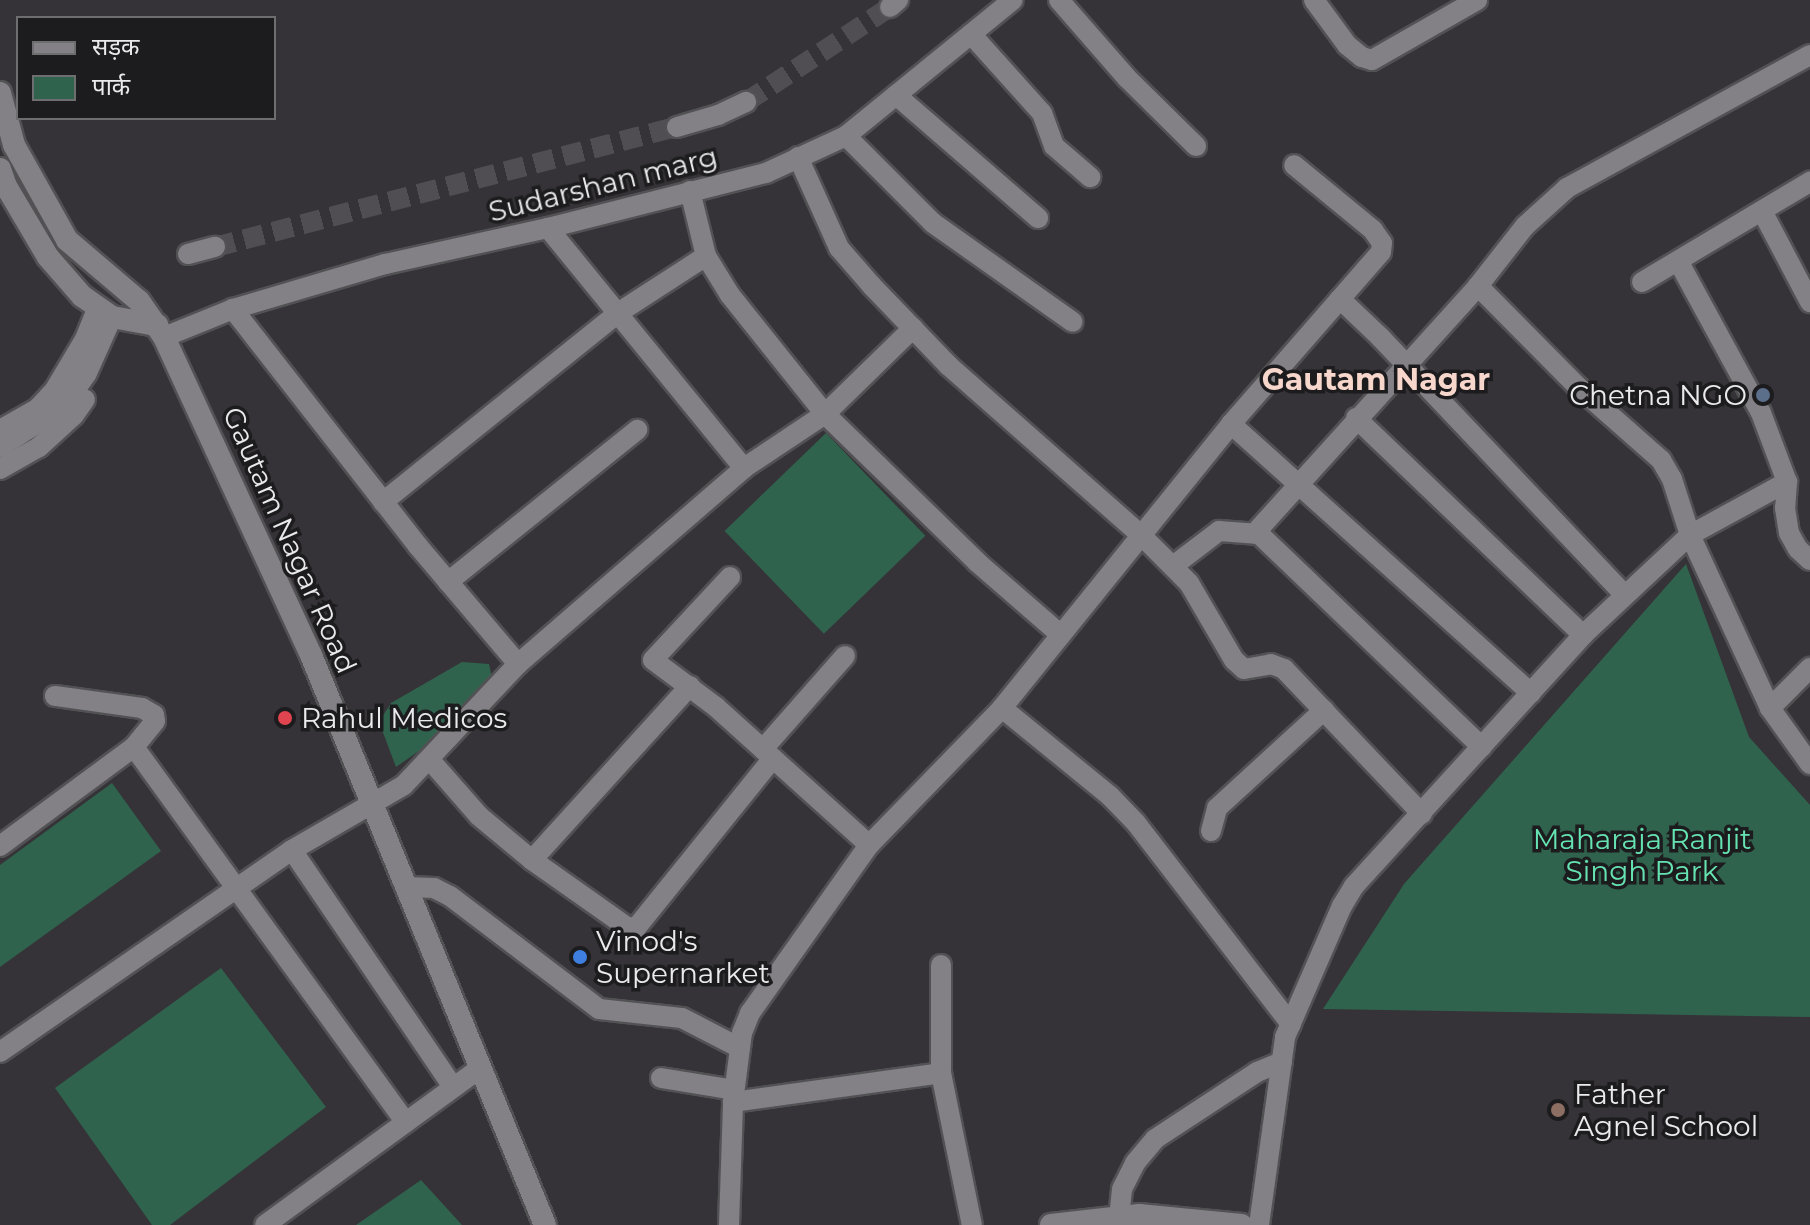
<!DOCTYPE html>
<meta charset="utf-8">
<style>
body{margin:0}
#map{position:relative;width:1810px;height:1225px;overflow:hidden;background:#353337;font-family:Montserrat,"Noto Sans Devanagari",sans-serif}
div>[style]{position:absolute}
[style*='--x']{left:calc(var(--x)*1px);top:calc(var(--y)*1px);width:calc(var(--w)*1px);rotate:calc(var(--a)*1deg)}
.green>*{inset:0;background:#30634e;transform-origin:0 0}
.minor-tunnel>*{height:20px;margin-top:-10px;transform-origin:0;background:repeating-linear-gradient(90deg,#504e52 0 20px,transparent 0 30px)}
.roads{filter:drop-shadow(2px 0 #525154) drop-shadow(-2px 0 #525154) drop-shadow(0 2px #525154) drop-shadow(0 -2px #525154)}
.minor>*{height:20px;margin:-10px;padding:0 10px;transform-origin:10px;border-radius:10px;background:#838186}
.tertiary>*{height:22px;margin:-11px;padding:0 11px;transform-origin:11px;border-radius:11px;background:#838186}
.dots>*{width:22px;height:22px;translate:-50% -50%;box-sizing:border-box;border:4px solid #1c1b1d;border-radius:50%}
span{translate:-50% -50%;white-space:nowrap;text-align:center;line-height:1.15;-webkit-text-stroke:7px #1c1b1d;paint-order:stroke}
.street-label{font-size:28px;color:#eae9ec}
.poi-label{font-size:28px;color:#eae9ec}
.right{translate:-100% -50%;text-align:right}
.left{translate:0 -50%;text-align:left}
.park-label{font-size:28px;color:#66e3b2}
.neighbourhood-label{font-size:30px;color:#f7d6cc;font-weight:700}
.legend{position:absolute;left:16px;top:16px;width:260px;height:104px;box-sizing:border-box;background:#1c1b1d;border:2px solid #6e6d70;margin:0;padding:10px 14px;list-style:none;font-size:24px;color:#eae9ec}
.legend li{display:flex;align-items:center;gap:16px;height:40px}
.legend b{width:40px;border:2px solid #6e6d70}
</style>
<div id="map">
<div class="green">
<div style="left:826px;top:433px;width:143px;height:141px;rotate:46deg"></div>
<div style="clip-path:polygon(1686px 564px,1749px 737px,1810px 805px,1810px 1017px,1323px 1009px,1404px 884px)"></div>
<div style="clip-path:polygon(462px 662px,489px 664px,496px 697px,396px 767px,379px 722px,391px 703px)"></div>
<div style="clip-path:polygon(112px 783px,161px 851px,0 967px,0 865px)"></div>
<div style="clip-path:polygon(221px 968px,326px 1107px,170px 1225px,152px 1225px,55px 1088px)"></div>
<div style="clip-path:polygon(421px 1180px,462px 1225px,356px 1225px)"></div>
</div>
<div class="minor-tunnel">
<div style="--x:746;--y:102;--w:173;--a:-33.4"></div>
<div style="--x:215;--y:247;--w:477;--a:-14.6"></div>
</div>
<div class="roads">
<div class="minor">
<div style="--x:1059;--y:0;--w:103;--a:48.9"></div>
<div style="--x:1127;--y:78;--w:97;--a:44.6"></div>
<div style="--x:1314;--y:0;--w:56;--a:53.7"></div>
<div style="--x:1347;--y:45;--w:19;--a:39"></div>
<div style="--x:1362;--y:57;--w:10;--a:17"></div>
<div style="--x:1372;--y:60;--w:121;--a:-29.7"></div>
<div style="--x:890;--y:7;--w:11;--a:-41"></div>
<div style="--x:971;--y:34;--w:106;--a:48.1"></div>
<div style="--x:1042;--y:113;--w:35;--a:70"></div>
<div style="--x:1054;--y:146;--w:48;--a:40.7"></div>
<div style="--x:896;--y:95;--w:188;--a:40.9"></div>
<div style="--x:677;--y:127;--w:43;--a:-16.3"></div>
<div style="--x:718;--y:115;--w:31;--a:-25"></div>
<div style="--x:846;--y:136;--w:123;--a:45"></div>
<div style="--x:933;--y:223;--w:171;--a:35.3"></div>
<div style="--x:798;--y:157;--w:100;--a:65.7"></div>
<div style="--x:839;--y:248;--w:50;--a:49"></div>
<div style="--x:872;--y:286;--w:110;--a:46.1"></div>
<div style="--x:948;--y:365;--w:257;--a:41.4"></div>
<div style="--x:1141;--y:535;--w:68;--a:45"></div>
<div style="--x:1189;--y:583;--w:89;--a:59.7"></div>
<div style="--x:1234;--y:660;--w:13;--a:42"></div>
<div style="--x:1244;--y:669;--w:27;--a:-10"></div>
<div style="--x:1271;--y:664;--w:14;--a:21"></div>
<div style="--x:1284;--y:669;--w:200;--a:46.4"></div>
<div style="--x:1762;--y:211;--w:103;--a:62.2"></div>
<div style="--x:548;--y:228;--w:310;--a:50.8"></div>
<div style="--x:188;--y:254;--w:28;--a:-15"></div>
<div style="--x:706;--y:256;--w:46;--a:58.4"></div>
<div style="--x:730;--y:295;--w:152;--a:51.4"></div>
<div style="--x:825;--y:414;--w:212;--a:44.2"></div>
<div style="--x:977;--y:562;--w:111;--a:41"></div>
<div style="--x:1642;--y:282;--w:196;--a:-30.8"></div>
<div style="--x:1478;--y:286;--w:141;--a:45.3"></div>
<div style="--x:1577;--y:386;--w:112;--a:41.4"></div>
<div style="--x:1661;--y:460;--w:22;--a:60"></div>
<div style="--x:1672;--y:479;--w:59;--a:72.2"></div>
<div style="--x:1690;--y:535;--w:111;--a:-28.7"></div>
<div style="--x:1787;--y:482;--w:74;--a:-110.6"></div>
<div style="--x:1761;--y:413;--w:173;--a:-118.6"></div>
<div style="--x:1340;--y:299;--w:55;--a:43.5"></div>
<div style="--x:1380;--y:337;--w:354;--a:46.5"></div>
<div style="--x:164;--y:337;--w:74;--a:-22.1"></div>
<div style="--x:233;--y:309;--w:159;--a:-16.5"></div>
<div style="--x:385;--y:264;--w:167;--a:-12.5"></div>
<div style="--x:548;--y:228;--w:225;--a:-14.2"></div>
<div style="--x:766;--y:173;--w:88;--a:-24.8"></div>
<div style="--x:846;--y:136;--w:215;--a:-39.2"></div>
<div style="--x:1356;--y:418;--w:314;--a:43.7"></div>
<div style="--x:1231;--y:424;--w:403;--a:41.9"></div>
<div style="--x:0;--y:430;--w:43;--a:-29.6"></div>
<div style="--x:37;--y:409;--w:25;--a:-47"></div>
<div style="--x:54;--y:391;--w:61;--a:-59.2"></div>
<div style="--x:85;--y:339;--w:35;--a:-68"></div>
<div style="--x:0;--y:447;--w:76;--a:-32.6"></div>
<div style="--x:64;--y:406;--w:40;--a:-55.1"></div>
<div style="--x:87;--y:373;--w:61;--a:-65.9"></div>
<div style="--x:0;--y:469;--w:45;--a:-29.4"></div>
<div style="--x:39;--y:447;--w:47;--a:-42.4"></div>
<div style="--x:74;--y:415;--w:19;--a:-55"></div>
<div style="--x:1787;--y:482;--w:26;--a:94"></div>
<div style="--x:1785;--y:508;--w:25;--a:81"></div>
<div style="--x:1789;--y:533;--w:18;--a:61"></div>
<div style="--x:1798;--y:549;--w:16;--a:43"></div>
<div style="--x:383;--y:502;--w:302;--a:-38.8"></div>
<div style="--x:618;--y:313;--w:105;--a:-32.9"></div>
<div style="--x:706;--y:256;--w:67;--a:-103.8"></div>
<div style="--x:1255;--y:533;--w:333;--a:-47.9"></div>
<div style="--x:1478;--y:286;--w:76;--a:-51.9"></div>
<div style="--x:1525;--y:226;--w:57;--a:-42.1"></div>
<div style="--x:1567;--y:188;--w:277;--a:-28.7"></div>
<div style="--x:1173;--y:566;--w:58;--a:-37.3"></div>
<div style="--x:1219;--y:531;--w:40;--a:4.3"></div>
<div style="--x:1259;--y:534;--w:308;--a:43.7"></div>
<div style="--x:730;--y:577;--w:113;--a:132.9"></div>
<div style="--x:653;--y:660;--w:79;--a:36.7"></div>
<div style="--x:716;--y:707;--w:206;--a:42"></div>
<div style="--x:448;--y:582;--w:243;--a:-38.8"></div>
<div style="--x:518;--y:664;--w:299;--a:-40.9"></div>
<div style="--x:744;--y:468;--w:97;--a:-33.7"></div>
<div style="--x:825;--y:414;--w:123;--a:-44.3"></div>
<div style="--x:1002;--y:708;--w:139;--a:39.2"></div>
<div style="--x:1110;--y:796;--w:37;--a:46"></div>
<div style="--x:1136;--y:823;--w:254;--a:52.4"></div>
<div style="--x:1770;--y:708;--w:57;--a:-45"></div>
<div style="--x:134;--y:747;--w:463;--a:54.1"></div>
<div style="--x:763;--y:749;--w:124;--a:-48.6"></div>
<div style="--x:430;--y:760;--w:74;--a:48.8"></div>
<div style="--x:479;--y:816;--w:69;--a:39.7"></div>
<div style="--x:532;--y:860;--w:116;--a:35.2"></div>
<div style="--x:627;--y:927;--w:9;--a:6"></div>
<div style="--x:636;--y:928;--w:218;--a:-51.1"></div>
<div style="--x:1211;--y:831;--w:24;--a:-75"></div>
<div style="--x:1217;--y:808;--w:145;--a:-42.5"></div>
<div style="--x:0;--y:846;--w:167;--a:-36.5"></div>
<div style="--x:134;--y:747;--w:33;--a:-51"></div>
<div style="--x:155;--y:721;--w:6;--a:-99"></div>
<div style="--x:154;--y:715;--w:14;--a:-150"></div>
<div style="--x:142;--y:708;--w:88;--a:-172.1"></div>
<div style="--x:292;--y:850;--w:287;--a:55.8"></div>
<div style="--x:532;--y:860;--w:235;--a:-47.8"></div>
<div style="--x:406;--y:887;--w:28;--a:2"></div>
<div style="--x:434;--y:888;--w:18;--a:27"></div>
<div style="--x:450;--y:896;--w:187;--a:37.2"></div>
<div style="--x:599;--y:1009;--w:83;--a:6.2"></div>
<div style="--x:682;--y:1018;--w:65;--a:27.3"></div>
<div style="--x:941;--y:965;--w:108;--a:90"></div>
<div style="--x:941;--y:1073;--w:155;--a:78.5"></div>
<div style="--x:0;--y:1052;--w:355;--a:-34.7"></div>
<div style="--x:292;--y:850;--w:129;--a:-30.1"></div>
<div style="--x:404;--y:785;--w:166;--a:-46.7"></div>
<div style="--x:518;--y:664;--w:155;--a:-130.3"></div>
<div style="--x:418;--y:546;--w:301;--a:-128"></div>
<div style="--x:661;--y:1078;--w:74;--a:9.3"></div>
<div style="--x:733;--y:1102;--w:210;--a:-7.9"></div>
<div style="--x:1119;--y:1218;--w:29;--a:-84"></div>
<div style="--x:1122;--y:1189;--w:29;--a:-63"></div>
<div style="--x:1135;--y:1163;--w:31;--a:-50"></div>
<div style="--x:1155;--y:1139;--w:122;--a:-33.3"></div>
<div style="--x:1257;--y:1072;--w:27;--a:-22"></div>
<div style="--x:265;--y:1225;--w:266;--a:-36.1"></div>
<div style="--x:729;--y:1225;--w:123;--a:-88.1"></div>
<div style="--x:733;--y:1102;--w:70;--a:-82.6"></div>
<div style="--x:742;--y:1033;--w:22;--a:-68"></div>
<div style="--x:750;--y:1013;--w:206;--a:-54.7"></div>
<div style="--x:869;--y:845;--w:191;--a:-45.8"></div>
<div style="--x:1002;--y:708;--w:365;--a:-51.1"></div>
<div style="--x:1231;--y:424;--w:228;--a:-48.9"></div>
<div style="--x:1381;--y:252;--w:9;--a:-84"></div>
<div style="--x:1382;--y:243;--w:16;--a:-125"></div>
<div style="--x:1373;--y:230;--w:102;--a:-140.6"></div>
<div style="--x:1259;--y:1225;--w:190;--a:-82.1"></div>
<div style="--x:1285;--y:1037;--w:143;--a:-66.5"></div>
<div style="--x:1342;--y:906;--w:23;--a:-59"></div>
<div style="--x:1354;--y:886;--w:340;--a:-47.6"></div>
<div style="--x:1583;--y:635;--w:146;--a:-43.1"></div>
<div style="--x:1690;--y:535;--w:191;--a:65.2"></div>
<div style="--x:1770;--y:708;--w:69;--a:54.5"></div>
</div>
<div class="tertiary">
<div style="--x:0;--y:93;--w:54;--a:74.9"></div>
<div style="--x:14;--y:145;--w:109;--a:60.8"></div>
<div style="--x:67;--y:240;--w:94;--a:40.3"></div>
<div style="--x:139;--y:301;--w:44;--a:55.2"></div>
<div style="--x:164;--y:337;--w:350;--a:65.2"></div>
<div style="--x:311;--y:655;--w:616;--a:67.68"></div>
<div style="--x:0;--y:169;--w:18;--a:71"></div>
<div style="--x:6;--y:186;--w:82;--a:59.4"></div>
<div style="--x:48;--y:257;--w:52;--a:48.9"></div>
<div style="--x:82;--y:296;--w:37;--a:35"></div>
<div style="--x:112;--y:317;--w:46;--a:10.1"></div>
<div style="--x:1051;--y:1225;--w:89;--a:-6.5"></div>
<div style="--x:1139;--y:1215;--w:103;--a:5.5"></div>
</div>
</div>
<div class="dots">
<div style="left:1763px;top:395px;background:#5c6f8a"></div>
<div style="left:285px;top:718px;background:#e0444e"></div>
<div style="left:580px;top:957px;background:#3f7fe0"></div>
<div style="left:1558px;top:1110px;background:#8d6e63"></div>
</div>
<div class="street-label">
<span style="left:603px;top:184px;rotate:-14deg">Sudarshan marg</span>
<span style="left:290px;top:540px;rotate:66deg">Gautam Nagar Road</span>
</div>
<div class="poi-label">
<span class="right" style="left:1747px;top:395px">Chetna NGO</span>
<span class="left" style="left:301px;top:718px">Rahul Medicos</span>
<span class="left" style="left:596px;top:957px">Vinod's<br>Supernarket</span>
<span class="left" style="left:1574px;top:1110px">Father<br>Agnel School</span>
</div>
<div class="park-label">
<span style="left:1642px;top:855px">Maharaja Ranjit<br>Singh Park</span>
</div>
<div class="neighbourhood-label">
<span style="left:1376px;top:380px">Gautam Nagar</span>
</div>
<ul class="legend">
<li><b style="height:10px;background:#838186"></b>सड़क</li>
<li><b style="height:22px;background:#30634e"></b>पार्क</li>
</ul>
</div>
